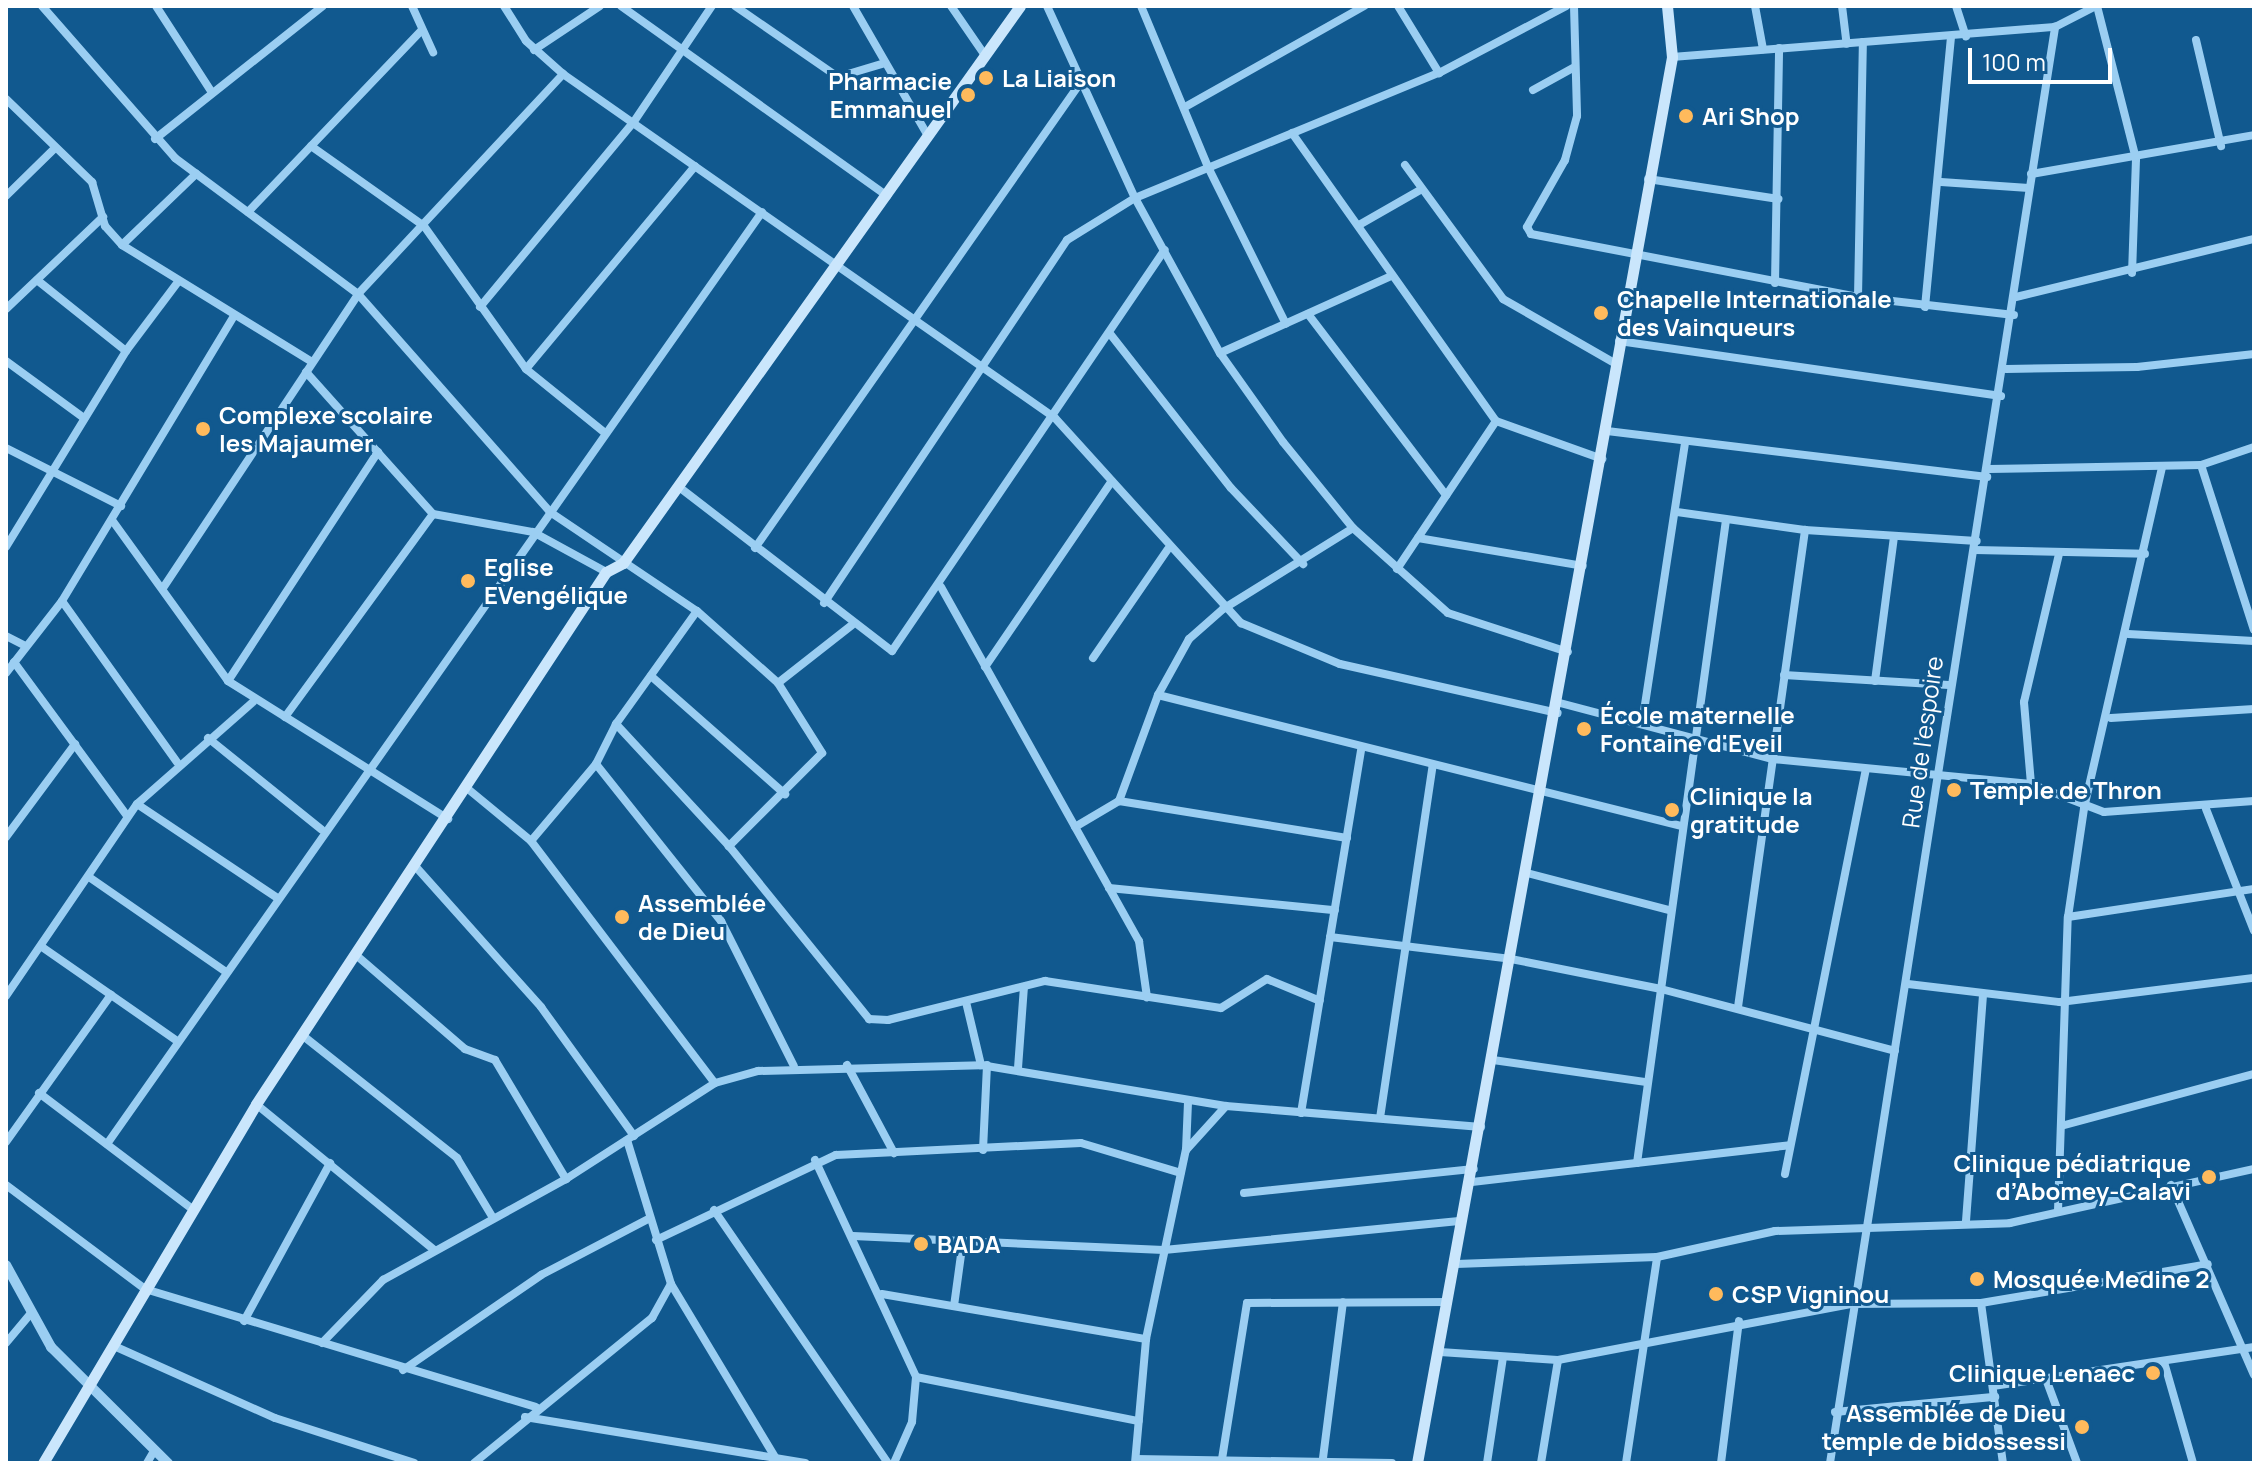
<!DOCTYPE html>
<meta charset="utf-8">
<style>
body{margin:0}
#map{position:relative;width:2260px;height:1469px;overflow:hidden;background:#11598f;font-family:Manrope,sans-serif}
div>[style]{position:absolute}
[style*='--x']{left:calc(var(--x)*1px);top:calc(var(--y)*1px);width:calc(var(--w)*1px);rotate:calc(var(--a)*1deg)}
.minor>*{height:8px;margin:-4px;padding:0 4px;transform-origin:4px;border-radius:4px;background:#9bcef2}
.tertiary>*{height:10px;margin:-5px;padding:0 5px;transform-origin:5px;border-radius:5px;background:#9bcef2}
.secondary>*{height:11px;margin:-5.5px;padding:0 5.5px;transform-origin:5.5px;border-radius:5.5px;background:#cae6fc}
.dots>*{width:22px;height:22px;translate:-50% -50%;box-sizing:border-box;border:4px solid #11598f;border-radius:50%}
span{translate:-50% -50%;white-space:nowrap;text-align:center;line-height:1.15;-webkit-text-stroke:6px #11598f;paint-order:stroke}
.poi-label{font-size:24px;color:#fff;font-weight:700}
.left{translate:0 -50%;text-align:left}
.right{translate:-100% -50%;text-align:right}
.street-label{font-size:24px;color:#fff}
.frame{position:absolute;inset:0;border:8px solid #fff;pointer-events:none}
.scale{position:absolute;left:1968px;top:48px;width:144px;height:36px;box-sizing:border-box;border:4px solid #fff;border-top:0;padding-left:10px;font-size:24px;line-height:28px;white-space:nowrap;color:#fff;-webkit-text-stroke:6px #11598f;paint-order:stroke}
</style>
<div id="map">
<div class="minor">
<div style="--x:42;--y:6;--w:202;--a:48.8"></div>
<div style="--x:175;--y:158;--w:228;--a:36.6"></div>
<div style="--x:358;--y:294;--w:290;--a:48.6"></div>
<div style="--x:550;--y:512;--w:177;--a:34"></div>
<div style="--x:697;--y:611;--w:108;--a:41.6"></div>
<div style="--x:778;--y:683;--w:83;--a:57.8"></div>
<div style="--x:822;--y:753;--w:132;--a:135"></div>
<div style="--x:156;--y:6;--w:101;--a:57.1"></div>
<div style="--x:412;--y:6;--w:51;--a:65.5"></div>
<div style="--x:504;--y:6;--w:41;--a:57.8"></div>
<div style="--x:526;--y:41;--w:50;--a:41.7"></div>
<div style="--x:563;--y:74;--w:600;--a:34.96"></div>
<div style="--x:1055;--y:418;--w:277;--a:47.8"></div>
<div style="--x:1241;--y:623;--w:107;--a:22.5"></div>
<div style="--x:1340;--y:664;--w:223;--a:12.7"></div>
<div style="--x:621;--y:6;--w:327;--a:35.5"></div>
<div style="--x:735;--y:6;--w:125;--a:34.6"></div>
<div style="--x:838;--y:77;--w:46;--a:-16.5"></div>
<div style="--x:853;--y:6;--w:150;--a:60"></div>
<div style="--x:951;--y:6;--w:58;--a:55.5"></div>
<div style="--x:1047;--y:6;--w:211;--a:65.4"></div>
<div style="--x:1135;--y:198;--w:177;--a:61.3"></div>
<div style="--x:1220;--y:353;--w:109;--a:54.7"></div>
<div style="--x:1283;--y:442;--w:111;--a:50.9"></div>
<div style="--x:1353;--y:528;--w:127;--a:41.8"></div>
<div style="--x:1448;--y:613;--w:126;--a:18"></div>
<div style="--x:1141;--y:6;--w:174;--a:67.4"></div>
<div style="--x:1208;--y:167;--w:175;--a:63.6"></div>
<div style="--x:1398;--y:6;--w:79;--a:58.5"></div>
<div style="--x:1574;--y:6;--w:110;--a:88.4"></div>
<div style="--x:1577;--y:116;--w:46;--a:105.3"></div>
<div style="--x:1565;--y:160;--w:77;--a:119.6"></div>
<div style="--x:1527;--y:227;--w:8;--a:60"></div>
<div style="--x:1531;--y:234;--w:333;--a:10.9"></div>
<div style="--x:1858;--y:297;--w:157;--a:6.6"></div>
<div style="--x:1755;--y:6;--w:44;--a:79.5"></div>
<div style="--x:1842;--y:6;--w:38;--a:83"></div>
<div style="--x:1956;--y:6;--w:32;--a:72"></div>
<div style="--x:2097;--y:6;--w:158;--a:75.7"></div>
<div style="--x:2136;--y:159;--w:114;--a:92"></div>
<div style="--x:2196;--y:40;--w:109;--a:76.7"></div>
<div style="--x:534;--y:50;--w:79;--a:-33.7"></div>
<div style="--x:1672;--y:57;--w:384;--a:-4.5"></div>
<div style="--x:2055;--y:27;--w:46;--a:-27.1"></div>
<div style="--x:1533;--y:90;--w:46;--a:-28.8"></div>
<div style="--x:6;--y:99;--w:120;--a:44"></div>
<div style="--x:92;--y:182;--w:46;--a:73.5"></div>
<div style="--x:105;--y:226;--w:25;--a:48"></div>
<div style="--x:122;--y:245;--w:223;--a:31.6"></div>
<div style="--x:1185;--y:107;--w:206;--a:-29.4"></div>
<div style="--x:1292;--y:133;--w:353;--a:54.7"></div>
<div style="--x:1496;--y:421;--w:113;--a:19.7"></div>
<div style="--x:155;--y:139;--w:214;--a:-38.4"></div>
<div style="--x:311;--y:146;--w:138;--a:35.3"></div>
<div style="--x:424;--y:226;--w:176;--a:54.5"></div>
<div style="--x:526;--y:369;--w:102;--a:39"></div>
<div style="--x:1405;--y:165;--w:166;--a:53.8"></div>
<div style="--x:1503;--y:299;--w:130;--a:29.9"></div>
<div style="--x:2031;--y:174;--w:226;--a:-9.9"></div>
<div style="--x:1648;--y:179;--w:132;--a:8.7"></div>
<div style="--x:1941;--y:182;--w:88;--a:3.9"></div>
<div style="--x:6;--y:196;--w:67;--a:-44.4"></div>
<div style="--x:248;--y:212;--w:252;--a:-46.3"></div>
<div style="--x:1359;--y:225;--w:70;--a:-29.8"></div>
<div style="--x:122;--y:245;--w:103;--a:-43.8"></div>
<div style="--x:37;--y:280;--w:114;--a:38.6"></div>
<div style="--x:1775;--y:283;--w:235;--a:-89"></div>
<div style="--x:1858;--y:297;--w:255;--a:-88.9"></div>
<div style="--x:2016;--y:297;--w:245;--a:-13.7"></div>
<div style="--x:480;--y:307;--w:239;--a:-50.3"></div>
<div style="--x:633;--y:123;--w:141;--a:-56"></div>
<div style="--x:1925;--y:307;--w:271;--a:-84.5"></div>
<div style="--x:6;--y:309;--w:134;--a:-43.5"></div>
<div style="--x:1308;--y:314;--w:228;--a:52.7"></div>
<div style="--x:1111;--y:335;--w:194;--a:51.9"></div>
<div style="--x:1231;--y:488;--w:105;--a:46.5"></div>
<div style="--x:1619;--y:341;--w:386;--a:8.2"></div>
<div style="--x:1220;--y:353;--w:188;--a:-24.2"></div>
<div style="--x:6;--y:361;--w:97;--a:36.2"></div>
<div style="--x:526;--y:369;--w:264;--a:-50.2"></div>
<div style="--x:2006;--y:369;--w:131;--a:-0.9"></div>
<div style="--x:2137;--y:367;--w:118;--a:-6.3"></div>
<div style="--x:306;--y:372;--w:191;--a:48.2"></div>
<div style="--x:433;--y:514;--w:102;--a:10.2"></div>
<div style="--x:533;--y:532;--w:83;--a:28.7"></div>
<div style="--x:1607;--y:431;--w:383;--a:6.9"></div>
<div style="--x:6;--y:448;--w:129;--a:26.8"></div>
<div style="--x:2201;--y:465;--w:173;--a:72.2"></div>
<div style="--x:1989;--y:469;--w:212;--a:-1.1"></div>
<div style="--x:2201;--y:465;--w:56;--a:-18.8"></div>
<div style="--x:679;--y:487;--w:269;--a:37.6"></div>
<div style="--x:892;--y:651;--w:485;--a:-55.8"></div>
<div style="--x:1677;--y:512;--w:129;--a:8"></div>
<div style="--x:1805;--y:530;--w:172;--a:3.7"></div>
<div style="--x:112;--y:520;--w:198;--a:54.2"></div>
<div style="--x:228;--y:681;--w:260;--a:32.1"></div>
<div style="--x:1418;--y:538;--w:167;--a:9.6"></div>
<div style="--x:6;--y:547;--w:230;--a:-58.5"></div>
<div style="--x:126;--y:351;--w:85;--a:-53.1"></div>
<div style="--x:755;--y:548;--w:572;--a:-55.03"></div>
<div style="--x:1975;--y:550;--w:170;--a:1.3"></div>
<div style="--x:1397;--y:569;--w:178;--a:-56.2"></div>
<div style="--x:941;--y:587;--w:406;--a:60.8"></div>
<div style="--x:1139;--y:941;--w:57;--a:81.9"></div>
<div style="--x:163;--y:588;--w:353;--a:-56.4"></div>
<div style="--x:358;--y:294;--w:301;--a:-47"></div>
<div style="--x:62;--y:601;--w:198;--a:54.5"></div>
<div style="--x:824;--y:603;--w:437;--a:-56.2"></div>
<div style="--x:1067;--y:240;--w:80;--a:-31.7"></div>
<div style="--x:1135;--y:198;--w:329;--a:-22.4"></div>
<div style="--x:1439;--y:73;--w:144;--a:-27.8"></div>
<div style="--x:2128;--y:634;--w:126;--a:3.2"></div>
<div style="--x:6;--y:636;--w:22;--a:27"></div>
<div style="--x:1093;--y:658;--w:132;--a:-55.5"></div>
<div style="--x:14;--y:662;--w:191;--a:53.7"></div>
<div style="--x:985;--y:667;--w:225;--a:-55.7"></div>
<div style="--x:6;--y:673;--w:91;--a:-52.1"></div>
<div style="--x:62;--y:601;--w:332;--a:-58.9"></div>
<div style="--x:1784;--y:675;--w:165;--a:3.5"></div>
<div style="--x:651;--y:676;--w:179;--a:41.4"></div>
<div style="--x:228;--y:681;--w:274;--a:-56.8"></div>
<div style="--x:1875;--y:681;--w:145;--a:-82.5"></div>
<div style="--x:778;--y:683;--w:94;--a:-38.1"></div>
<div style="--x:1158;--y:695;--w:539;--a:14.06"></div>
<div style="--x:1560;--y:703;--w:219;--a:14.8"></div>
<div style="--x:1772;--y:759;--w:260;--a:5.5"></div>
<div style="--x:2031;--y:784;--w:78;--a:21"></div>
<div style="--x:2104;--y:812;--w:150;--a:-4.2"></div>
<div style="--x:285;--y:717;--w:251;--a:-53.9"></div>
<div style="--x:2111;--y:718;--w:143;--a:-3.6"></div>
<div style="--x:616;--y:724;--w:166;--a:47.2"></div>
<div style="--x:729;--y:846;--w:223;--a:51"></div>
<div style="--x:869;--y:1019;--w:19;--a:3"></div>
<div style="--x:888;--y:1020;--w:162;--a:-14"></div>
<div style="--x:1045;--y:981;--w:178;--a:8.7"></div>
<div style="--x:1221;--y:1008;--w:54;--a:-32.2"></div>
<div style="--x:1267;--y:979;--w:57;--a:22.5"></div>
<div style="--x:1642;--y:724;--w:285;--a:-81.3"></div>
<div style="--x:208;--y:738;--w:146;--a:38.9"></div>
<div style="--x:596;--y:764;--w:201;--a:51.5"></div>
<div style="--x:721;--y:921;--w:162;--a:63.3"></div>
<div style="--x:2031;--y:784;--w:82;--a:-94.9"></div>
<div style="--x:2024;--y:702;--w:152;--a:-76.7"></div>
<div style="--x:468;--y:789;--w:82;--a:39.5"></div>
<div style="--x:531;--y:841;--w:304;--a:52.8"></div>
<div style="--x:1119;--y:801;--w:113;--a:-69.8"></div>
<div style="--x:1158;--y:695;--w:64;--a:-61"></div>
<div style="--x:1189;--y:639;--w:45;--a:-41.4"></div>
<div style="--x:1223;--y:609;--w:153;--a:-31.9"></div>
<div style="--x:137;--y:804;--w:167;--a:33.8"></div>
<div style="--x:2206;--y:809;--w:131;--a:68.5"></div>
<div style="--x:1075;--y:827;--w:51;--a:-30.6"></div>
<div style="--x:1119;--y:801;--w:231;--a:9.2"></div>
<div style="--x:6;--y:837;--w:116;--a:-53.4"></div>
<div style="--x:531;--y:841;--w:101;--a:-49.8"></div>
<div style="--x:596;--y:764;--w:45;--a:-63.4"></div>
<div style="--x:616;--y:724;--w:139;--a:-54.4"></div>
<div style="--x:416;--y:867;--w:188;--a:48.2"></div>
<div style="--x:541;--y:1007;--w:159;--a:54.2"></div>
<div style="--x:1527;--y:873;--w:147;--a:14.6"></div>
<div style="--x:89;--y:877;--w:165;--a:34.7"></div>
<div style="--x:1109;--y:888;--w:227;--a:5.6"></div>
<div style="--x:2068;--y:917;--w:188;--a:-8.6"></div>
<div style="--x:1330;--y:937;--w:182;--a:6.9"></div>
<div style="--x:1511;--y:959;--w:153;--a:11.3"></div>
<div style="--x:1661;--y:989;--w:242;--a:14.8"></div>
<div style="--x:42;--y:947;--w:165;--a:34.8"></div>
<div style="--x:356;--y:955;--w:144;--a:40.8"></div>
<div style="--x:465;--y:1049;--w:32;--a:20"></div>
<div style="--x:495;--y:1060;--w:139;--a:59.2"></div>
<div style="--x:1908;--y:984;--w:153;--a:6.8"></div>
<div style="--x:2060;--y:1002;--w:195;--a:-7.1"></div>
<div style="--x:6;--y:996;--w:232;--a:-55.7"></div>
<div style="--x:137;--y:804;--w:154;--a:-41.3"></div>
<div style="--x:966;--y:1002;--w:65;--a:76.6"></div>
<div style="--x:1738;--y:1007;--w:482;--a:-82"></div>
<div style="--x:302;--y:1035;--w:198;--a:38.4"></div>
<div style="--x:457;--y:1158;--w:70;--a:59"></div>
<div style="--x:1493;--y:1060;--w:155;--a:8.2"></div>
<div style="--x:847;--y:1065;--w:100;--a:61.9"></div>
<div style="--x:1018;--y:1068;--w:81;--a:-85.8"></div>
<div style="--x:39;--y:1093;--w:191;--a:37.1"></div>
<div style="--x:256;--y:1104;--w:229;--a:39.3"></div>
<div style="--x:1301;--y:1113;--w:369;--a:-80.6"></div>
<div style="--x:1380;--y:1118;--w:357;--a:-81.5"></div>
<div style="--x:2061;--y:1126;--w:200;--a:-15.1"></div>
<div style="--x:627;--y:1140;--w:151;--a:73"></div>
<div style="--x:671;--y:1284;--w:202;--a:59"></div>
<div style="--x:6;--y:1142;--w:181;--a:-54.5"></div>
<div style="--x:107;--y:1144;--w:1139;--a:-54.9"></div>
<div style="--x:1187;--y:1149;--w:58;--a:-47.8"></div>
<div style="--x:983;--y:1150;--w:85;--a:-87.3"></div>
<div style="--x:815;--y:1160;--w:239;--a:65"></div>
<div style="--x:916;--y:1377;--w:45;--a:95.1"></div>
<div style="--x:912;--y:1422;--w:45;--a:113.7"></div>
<div style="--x:1637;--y:1163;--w:649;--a:-82.12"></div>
<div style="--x:1785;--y:1174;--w:412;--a:-78.7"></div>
<div style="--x:1472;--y:1182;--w:320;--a:-6.6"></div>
<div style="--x:6;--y:1185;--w:174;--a:36.8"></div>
<div style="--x:145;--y:1289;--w:408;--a:16.8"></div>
<div style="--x:2171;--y:1185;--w:207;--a:66.4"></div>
<div style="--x:1244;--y:1193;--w:231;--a:-6"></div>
<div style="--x:714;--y:1210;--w:307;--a:55.5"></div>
<div style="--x:2058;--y:1211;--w:294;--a:-88.1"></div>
<div style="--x:2068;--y:917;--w:110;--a:-81.6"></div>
<div style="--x:2084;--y:808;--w:350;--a:-77.1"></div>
<div style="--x:1966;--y:1221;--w:228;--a:-85.7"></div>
<div style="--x:853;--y:1236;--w:311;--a:2.6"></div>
<div style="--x:1164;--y:1250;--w:299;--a:-5.6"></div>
<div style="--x:656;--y:1240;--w:199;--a:-25.3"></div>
<div style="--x:836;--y:1155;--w:245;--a:-2.8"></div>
<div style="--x:1081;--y:1143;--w:104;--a:16.7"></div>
<div style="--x:1456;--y:1264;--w:201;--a:-2"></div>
<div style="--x:1657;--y:1257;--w:121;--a:-12.4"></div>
<div style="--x:1775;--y:1231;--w:235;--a:-1.9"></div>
<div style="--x:2010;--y:1223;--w:250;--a:-12.5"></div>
<div style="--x:882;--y:1294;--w:268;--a:9.7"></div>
<div style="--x:1981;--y:1303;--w:162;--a:82.2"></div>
<div style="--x:954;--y:1306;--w:67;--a:-82.2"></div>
<div style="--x:244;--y:1321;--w:180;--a:-61.4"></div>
<div style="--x:6;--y:1343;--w:38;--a:-50"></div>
<div style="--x:322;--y:1343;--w:88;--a:-45.9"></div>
<div style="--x:383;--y:1280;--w:209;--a:-28.9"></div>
<div style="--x:566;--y:1179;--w:177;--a:-32.8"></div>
<div style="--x:715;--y:1083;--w:45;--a:-15.6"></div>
<div style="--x:758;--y:1071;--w:223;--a:-1.5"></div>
<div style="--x:981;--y:1065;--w:248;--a:9.5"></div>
<div style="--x:1226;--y:1106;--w:256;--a:4.7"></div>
<div style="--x:114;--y:1346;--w:176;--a:24.1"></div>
<div style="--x:275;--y:1418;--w:146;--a:17.9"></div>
<div style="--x:1440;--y:1352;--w:118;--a:3.9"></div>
<div style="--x:1558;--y:1360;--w:298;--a:-10.8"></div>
<div style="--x:1851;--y:1304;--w:130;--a:-0.4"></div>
<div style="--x:1981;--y:1303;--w:230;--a:-9.7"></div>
<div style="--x:2164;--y:1362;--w:105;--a:74"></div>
<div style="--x:403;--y:1370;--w:168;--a:-34.5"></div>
<div style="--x:541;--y:1275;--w:121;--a:-27.6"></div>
<div style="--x:916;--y:1377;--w:227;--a:11.2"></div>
<div style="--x:2046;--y:1379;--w:90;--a:69.7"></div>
<div style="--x:1993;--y:1386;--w:264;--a:-8.5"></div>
<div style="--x:1835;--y:1412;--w:161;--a:-5.4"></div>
<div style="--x:525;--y:1417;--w:284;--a:9.3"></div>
<div style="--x:1323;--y:1458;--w:157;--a:-82.7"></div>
<div style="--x:1136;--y:1459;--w:256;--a:0.9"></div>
<div style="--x:1222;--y:1459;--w:158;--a:-80.9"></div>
<div style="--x:1247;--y:1303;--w:201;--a:-0.3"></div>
<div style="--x:147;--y:1463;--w:14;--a:-60"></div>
<div style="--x:474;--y:1463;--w:230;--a:-39.2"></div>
<div style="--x:652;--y:1318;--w:39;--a:-61"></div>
<div style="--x:1135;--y:1463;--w:124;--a:-84.9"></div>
<div style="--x:1146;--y:1339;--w:193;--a:-78.1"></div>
<div style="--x:1186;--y:1150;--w:48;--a:-87.6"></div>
<div style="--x:1487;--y:1463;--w:107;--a:-81.4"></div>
<div style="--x:1541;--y:1463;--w:104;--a:-80.6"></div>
<div style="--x:1626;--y:1463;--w:208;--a:-81.4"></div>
<div style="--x:1721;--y:1463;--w:143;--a:-82.8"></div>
<div style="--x:1830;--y:1463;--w:1454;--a:-81.09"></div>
</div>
<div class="tertiary">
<div style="--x:6;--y:1265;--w:94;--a:61.2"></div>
<div style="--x:51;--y:1347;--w:165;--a:44.8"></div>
</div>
<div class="secondary">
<div style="--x:43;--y:1463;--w:417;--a:-59.3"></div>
<div style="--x:256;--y:1104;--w:637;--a:-56.66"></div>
<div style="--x:606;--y:572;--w:19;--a:-28"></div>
<div style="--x:623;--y:563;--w:684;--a:-54.52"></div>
<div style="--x:1417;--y:1463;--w:1429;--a:-79.72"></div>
<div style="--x:1672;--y:57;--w:51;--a:-95.6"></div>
</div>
<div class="dots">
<div style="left:986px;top:78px;background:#ffba5c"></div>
<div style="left:968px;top:95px;background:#ffba5c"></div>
<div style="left:1686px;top:116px;background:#ffba5c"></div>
<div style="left:1601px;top:313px;background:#ffba5c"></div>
<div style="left:203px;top:429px;background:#ffba5c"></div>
<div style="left:468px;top:581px;background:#ffba5c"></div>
<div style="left:1584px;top:729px;background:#ffba5c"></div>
<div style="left:1954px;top:790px;background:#ffba5c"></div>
<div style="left:1672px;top:810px;background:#ffba5c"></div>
<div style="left:622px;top:917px;background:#ffba5c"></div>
<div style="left:2209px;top:1177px;background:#ffba5c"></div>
<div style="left:921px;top:1244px;background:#ffba5c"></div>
<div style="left:1977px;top:1279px;background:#ffba5c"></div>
<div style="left:1716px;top:1294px;background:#ffba5c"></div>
<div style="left:2153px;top:1373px;background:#ffba5c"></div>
<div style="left:2082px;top:1427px;background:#ffba5c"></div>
</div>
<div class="poi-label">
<span class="left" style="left:1002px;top:78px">La Liaison</span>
<span class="right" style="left:952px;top:95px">Pharmacie<br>Emmanuel</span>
<span class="left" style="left:1702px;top:116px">Ari Shop</span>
<span class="left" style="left:1617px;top:313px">Chapelle Internationale<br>des Vainqueurs</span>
<span class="left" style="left:219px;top:429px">Complexe scolaire<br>les Majaumer</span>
<span class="left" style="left:484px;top:581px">Eglise<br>EVengélique</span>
<span class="left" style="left:1600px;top:729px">École maternelle<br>Fontaine d'Eveil</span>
<span class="left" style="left:1970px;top:790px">Temple de Thron</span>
<span class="left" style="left:1690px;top:810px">Clinique la<br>gratitude</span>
<span class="left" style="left:638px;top:917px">Assemblée<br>de Dieu</span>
<span class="right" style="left:2191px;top:1177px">Clinique pédiatrique<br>d’Abomey-Calavi</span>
<span class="left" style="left:937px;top:1244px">BADA</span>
<span class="left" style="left:1993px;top:1279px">Mosquée Medine 2</span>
<span class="left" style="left:1732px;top:1294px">CSP Vigninou</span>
<span class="right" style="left:2135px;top:1373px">Clinique Lenaec</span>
<span class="right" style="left:2066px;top:1427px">Assemblée de Dieu<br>temple de bidossessi</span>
</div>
<div class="street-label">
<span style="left:1922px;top:742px;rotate:-82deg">Rue de l'espoire</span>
</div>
<div class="frame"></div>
<div class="scale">100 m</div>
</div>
